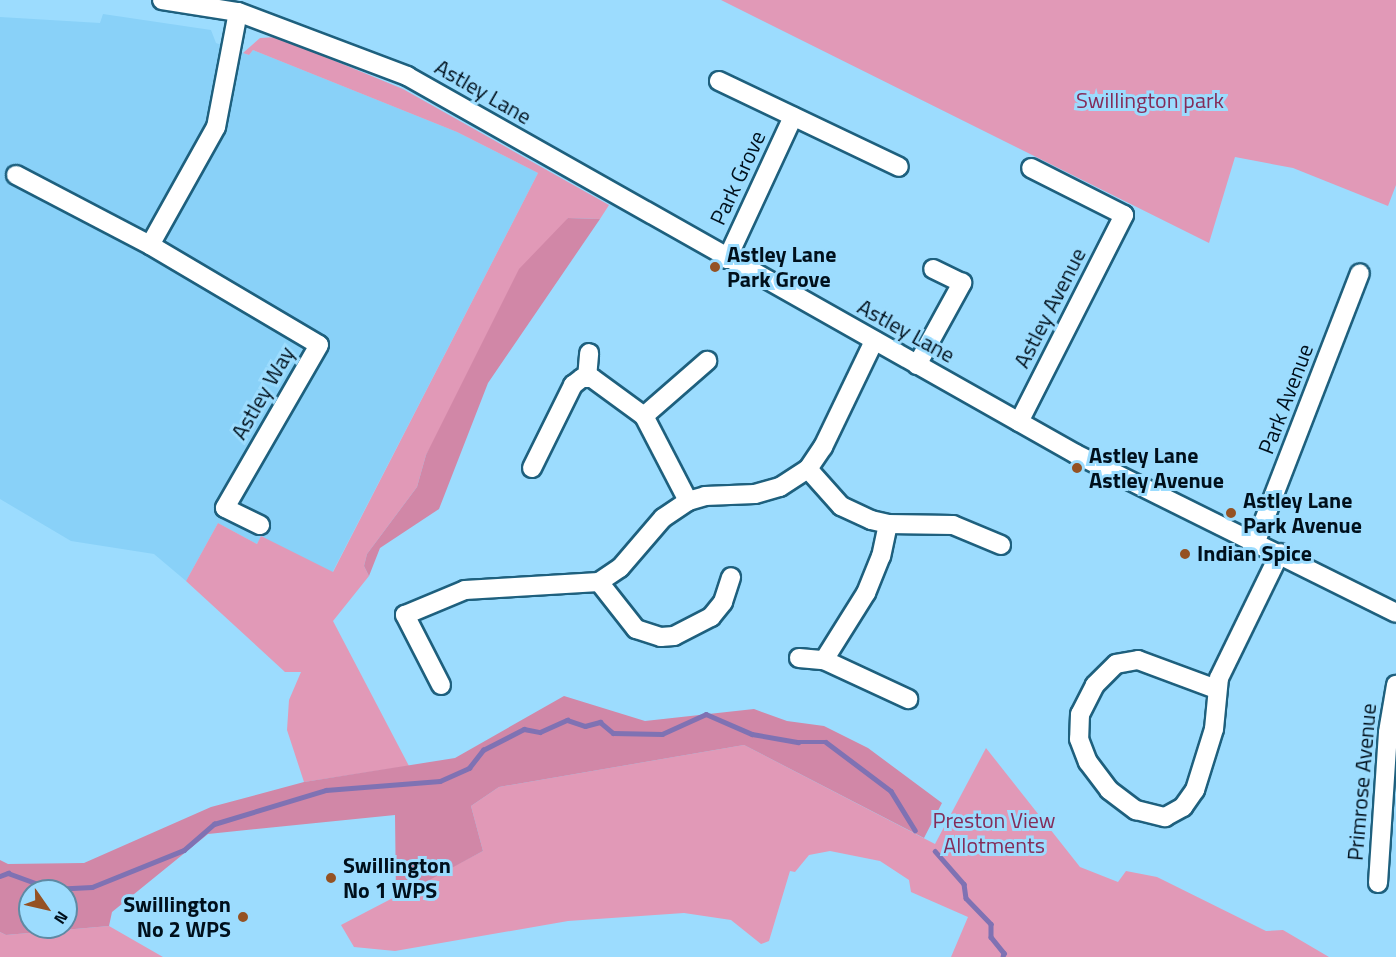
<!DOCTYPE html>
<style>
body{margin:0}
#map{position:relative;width:1396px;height:957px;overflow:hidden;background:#9cdcfe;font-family:"Titillium Web",sans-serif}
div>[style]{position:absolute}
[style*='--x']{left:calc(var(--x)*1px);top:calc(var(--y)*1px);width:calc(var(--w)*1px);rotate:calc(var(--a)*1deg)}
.built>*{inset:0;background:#89d1f8}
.green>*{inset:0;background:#e199b7}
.forest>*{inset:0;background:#d187a7}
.stream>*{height:4.5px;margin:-2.25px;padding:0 2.25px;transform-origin:2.25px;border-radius:2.25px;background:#7f72b3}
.roads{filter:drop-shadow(2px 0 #1e607e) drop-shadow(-2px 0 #1e607e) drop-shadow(0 2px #1e607e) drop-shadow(0 -2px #1e607e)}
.minor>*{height:18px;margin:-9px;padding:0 9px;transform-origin:9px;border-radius:9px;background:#fff}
.dots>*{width:16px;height:16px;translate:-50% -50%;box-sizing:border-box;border:3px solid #9cdcfe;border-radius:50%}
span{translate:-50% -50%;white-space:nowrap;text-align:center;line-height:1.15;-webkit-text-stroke:6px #9cdcfe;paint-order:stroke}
.street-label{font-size:22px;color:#00101c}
.park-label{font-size:22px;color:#842c59}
.poi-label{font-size:22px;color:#00101c;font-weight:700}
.left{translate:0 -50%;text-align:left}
.right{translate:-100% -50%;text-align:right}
.north{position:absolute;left:18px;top:879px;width:60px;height:60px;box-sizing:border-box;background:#9cdcfe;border:2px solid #5e8aa4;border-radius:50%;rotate:124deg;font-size:16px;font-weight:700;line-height:24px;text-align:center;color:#00101c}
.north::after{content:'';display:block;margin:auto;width:21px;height:27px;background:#955223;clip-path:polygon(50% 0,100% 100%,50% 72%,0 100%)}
</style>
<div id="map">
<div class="built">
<div style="clip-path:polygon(103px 14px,211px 30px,216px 43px,249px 55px,253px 50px,457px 132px,538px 173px,332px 573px,261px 537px,257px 544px,218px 523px,186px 581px,154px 554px,71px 541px,0 499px,0 17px,100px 23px)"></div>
</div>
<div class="green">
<div style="clip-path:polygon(721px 0,1396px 0,1396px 185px,1388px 206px,1293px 168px,1235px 157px,1209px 243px)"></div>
<div style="clip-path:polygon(277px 37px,403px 89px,609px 205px,600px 219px,568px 218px,426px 455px,417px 487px,367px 554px,364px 566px,369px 576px,333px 621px,409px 766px,304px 782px,287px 730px,289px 700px,301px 672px,285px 672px,186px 581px,218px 523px,257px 544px,261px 536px,333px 572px,538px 173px,457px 132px,253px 50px,249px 55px,243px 53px,260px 38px)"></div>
<div style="clip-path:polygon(744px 745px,935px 844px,986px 748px,1080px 867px,1118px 882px,1126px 871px,1157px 877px,1266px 931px,1283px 930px,1329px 957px,951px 957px,968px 917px,911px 892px,909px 880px,880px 861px,830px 851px,809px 855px,795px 872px,790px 871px,769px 941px,761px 944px,731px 920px,684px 913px,568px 921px,395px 951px,354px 947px,341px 925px,483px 851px,471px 806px,499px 787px)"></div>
<div style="clip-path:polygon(109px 926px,163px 957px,0 957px,0 932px,6px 935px)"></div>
</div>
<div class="forest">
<div style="clip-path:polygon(568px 218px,600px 219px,488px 383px,439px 509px,380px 548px,369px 576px,364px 566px,367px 554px,417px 487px,426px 455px,519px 269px)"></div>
<div style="clip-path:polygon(evenodd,564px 696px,645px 721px,754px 709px,787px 721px,824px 726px,868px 748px,942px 803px,924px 838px,744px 745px,499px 787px,471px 806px,483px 851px,396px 898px,395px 815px,208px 834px,112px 912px,109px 926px,6px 935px,0 932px,0 860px,8px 864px,84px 863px,211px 807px,304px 782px,455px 758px,564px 696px,30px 891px,66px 891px,66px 927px,30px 927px,30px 891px)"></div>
</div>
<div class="stream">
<div style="--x:935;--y:851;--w:44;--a:48.7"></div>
<div style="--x:964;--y:884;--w:14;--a:82"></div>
<div style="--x:966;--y:898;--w:36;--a:46"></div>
<div style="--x:991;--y:924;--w:13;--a:90"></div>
<div style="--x:991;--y:937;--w:21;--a:51"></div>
<div style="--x:1004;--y:953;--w:4;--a:104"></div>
<div style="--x:0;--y:876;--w:9;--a:-21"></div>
<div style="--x:8;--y:873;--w:47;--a:20"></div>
<div style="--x:52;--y:889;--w:40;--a:-2.9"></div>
<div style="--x:92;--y:887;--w:99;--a:-21.9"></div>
<div style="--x:184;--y:850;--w:40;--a:-41"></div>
<div style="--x:214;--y:824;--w:117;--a:-16.9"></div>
<div style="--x:326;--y:790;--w:114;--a:-4.5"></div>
<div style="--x:440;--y:781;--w:32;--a:-24"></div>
<div style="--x:469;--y:768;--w:23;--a:-52"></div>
<div style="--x:483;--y:750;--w:46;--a:-27.1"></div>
<div style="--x:524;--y:729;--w:16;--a:11"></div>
<div style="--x:540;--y:732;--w:30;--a:-24"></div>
<div style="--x:567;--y:720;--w:19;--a:18"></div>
<div style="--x:585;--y:726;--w:16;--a:-15"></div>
<div style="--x:600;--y:722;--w:17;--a:40"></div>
<div style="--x:613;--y:733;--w:49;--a:1.2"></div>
<div style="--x:662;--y:734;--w:48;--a:-24.4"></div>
<div style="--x:706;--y:714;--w:50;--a:23.5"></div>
<div style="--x:752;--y:734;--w:47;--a:9.9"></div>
<div style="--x:798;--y:742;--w:28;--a:0"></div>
<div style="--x:826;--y:742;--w:81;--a:37"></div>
<div style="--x:891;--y:791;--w:46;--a:58.4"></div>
</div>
<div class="roads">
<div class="minor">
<div style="--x:162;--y:0;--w:77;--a:9"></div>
<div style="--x:238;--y:12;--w:181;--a:20.7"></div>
<div style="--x:407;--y:76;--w:768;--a:29.47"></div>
<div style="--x:1076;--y:454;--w:357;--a:26.4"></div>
<div style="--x:238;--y:12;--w:117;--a:100.8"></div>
<div style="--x:216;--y:127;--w:135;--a:119.2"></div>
<div style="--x:150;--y:245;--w:196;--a:30.6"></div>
<div style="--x:319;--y:345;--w:188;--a:120"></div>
<div style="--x:225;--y:508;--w:39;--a:26"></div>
<div style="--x:719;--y:81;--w:199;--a:25.5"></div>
<div style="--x:16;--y:175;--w:151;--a:27.6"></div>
<div style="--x:727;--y:259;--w:157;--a:-65.1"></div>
<div style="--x:917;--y:365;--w:94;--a:-61.2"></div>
<div style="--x:962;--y:283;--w:32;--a:-154"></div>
<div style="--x:587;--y:378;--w:25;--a:-85"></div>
<div style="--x:644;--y:416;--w:84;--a:-41.1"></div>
<div style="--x:1019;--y:422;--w:232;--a:-63.1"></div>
<div style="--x:1124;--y:215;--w:104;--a:-153.2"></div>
<div style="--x:532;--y:468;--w:93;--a:-63.7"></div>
<div style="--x:573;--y:385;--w:11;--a:-38"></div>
<div style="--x:582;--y:378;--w:10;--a:0"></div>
<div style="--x:592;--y:378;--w:64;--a:36.2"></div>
<div style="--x:644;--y:416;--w:96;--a:62.6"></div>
<div style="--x:808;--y:469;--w:50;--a:48.3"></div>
<div style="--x:841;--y:506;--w:33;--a:25"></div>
<div style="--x:871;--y:520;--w:17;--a:13"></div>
<div style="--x:888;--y:524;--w:65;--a:0.9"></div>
<div style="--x:953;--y:525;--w:52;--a:22.6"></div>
<div style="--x:888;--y:524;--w:33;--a:102"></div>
<div style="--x:881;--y:556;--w:40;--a:112"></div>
<div style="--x:866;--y:593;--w:79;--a:122.1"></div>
<div style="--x:824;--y:660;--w:93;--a:24.9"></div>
<div style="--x:1256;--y:541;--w:287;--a:-68.8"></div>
<div style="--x:599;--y:582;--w:60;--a:51.8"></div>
<div style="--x:636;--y:629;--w:26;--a:18"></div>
<div style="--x:661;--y:637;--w:13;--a:-4"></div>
<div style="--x:674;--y:636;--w:42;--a:-27.2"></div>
<div style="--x:711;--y:617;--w:19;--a:-51"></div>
<div style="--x:723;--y:602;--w:26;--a:-72"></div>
<div style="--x:799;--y:658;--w:25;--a:5"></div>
<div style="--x:441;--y:685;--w:79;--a:-117.2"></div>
<div style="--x:405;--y:615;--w:65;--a:-22.6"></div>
<div style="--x:465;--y:590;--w:134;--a:-3.4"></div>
<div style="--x:599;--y:582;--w:25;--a:-34"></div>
<div style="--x:620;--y:568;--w:66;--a:-49.3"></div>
<div style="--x:663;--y:518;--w:30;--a:-34"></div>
<div style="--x:688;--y:501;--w:18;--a:-16"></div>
<div style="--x:705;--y:496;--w:50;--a:-2.3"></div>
<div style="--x:755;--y:494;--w:26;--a:-16"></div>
<div style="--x:780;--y:487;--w:33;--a:-33"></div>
<div style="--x:808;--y:469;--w:27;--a:-56"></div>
<div style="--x:823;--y:447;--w:118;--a:-64.3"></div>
<div style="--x:1216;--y:689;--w:83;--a:-159.6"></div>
<div style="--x:1138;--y:660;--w:22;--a:170"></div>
<div style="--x:1116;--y:664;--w:30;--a:135"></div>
<div style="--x:1095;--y:685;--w:33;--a:117"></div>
<div style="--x:1080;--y:714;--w:25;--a:92"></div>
<div style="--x:1079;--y:739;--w:25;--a:69"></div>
<div style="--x:1088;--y:762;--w:35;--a:53"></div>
<div style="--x:1109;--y:790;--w:34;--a:37"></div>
<div style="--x:1136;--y:810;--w:30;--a:14"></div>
<div style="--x:1165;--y:817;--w:21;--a:-29"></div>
<div style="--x:1183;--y:807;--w:21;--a:-55"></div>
<div style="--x:1195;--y:790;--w:64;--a:-72.7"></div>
<div style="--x:1214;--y:729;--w:51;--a:-84.4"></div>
<div style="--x:1219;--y:678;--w:139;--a:-64"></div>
<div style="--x:1378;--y:883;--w:151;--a:-86.2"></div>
<div style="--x:1388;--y:732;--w:48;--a:-80.3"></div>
</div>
</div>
<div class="dots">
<div style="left:715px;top:267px;background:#955223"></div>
<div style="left:1077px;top:468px;background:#955223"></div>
<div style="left:1231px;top:513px;background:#955223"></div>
<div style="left:1185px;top:554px;background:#955223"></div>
<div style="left:331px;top:878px;background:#955223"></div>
<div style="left:243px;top:917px;background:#955223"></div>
</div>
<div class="street-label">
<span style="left:483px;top:92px;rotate:30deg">Astley Lane</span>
<span style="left:738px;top:178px;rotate:-65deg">Park Grove</span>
<span style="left:1050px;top:308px;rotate:-63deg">Astley Avenue</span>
<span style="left:906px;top:331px;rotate:29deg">Astley Lane</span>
<span style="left:263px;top:393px;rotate:-60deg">Astley Way</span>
<span style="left:1286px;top:399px;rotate:-69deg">Park Avenue</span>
<span style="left:1362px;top:782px;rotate:-85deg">Primrose Avenue</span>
</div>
<div class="park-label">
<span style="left:1150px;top:101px">Swillington park</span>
<span style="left:994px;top:833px">Preston View<br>Allotments</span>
</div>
<div class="poi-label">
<span class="left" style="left:727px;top:267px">Astley Lane<br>Park Grove</span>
<span class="left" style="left:1089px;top:468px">Astley Lane<br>Astley Avenue</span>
<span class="left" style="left:1243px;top:513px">Astley Lane<br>Park Avenue</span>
<span class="left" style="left:1197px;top:554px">Indian Spice</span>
<span class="left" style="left:343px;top:878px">Swillington<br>No 1 WPS</span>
<span class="right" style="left:231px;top:917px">Swillington<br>No 2 WPS</span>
</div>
<div class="north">N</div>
</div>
